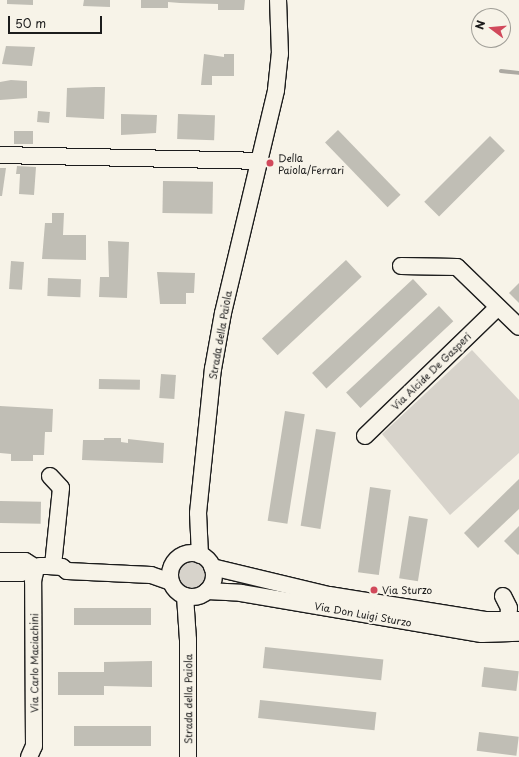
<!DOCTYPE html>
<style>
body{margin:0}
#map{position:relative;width:519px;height:757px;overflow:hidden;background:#f7f3e8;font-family:"Playpen Sans",sans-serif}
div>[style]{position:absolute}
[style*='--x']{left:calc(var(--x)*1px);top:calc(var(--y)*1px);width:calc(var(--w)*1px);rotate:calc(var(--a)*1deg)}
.green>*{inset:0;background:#d7d3cb}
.round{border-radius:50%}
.stream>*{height:4px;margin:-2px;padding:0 2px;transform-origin:2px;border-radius:2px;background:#aca9a2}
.building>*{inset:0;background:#c0beb5;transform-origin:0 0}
.roads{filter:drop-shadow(1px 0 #1c1c1c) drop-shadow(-1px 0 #1c1c1c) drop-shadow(0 1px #1c1c1c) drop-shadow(0 -1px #1c1c1c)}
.minor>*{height:16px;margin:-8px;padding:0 8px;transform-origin:8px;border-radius:8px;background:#f7f3e8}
.minor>.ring{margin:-8px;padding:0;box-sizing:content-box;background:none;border:16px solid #f7f3e8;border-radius:50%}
.dots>*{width:11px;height:11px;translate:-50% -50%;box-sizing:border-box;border:2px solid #f7f3e8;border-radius:50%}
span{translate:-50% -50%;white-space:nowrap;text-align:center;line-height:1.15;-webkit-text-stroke:4px #f7f3e8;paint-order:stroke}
.poi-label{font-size:10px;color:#1c1c1c}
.left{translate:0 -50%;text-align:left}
.street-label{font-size:10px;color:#1c1c1c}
.north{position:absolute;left:471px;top:8px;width:40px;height:40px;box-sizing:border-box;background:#f7f3e8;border:1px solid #9f9d96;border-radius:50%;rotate:286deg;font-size:11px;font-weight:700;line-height:16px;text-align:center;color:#1c1c1c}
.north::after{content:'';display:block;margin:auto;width:14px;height:18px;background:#d1495b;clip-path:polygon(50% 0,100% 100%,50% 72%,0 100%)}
.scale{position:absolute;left:8px;top:16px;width:94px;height:18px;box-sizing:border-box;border:2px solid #1c1c1c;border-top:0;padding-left:5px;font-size:12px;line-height:14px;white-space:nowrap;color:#1c1c1c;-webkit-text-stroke:3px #f7f3e8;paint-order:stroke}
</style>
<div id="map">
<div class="green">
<div style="clip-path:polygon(472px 350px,519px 400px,519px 453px,450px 515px,382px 434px)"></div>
<div class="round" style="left:178px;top:562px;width:28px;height:28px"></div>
</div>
<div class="stream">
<div style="--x:501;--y:71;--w:18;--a:6"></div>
</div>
<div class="building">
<div style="clip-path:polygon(7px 0,33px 0,33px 5px,7px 4px)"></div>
<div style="clip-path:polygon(84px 0,110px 0,110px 7px,83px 6px)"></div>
<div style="clip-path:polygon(141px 0,245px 0,244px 10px,218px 10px,218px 4px,180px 3px,168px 2px,168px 8px,141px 8px)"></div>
<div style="clip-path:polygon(6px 46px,35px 47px,32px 66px,2px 64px)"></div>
<div style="clip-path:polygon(204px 54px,224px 57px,224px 54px,234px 54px,234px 76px,212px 76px,212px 85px,201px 85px)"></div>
<div style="clip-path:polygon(11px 80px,27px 81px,27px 98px,0 100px,0 82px)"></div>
<div style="clip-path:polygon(95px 87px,105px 87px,104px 119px,66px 117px,67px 88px)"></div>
<div style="left:38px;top:111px;width:12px;height:11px;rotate:5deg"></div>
<div style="clip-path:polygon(121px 114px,157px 115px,156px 133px,121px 135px)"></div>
<div style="left:178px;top:114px;width:37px;height:25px;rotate:2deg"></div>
<div style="left:338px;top:130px;width:90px;height:18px;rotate:46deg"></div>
<div style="left:14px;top:131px;width:19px;height:13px"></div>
<div style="left:490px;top:136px;width:21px;height:93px;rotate:45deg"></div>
<div style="clip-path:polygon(17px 166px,36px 167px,34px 195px,19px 194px,20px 174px,16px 174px)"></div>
<div style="clip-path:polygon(0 168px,6px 168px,2px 196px,0 196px)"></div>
<div style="left:163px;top:181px;width:50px;height:32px;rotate:1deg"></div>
<div style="clip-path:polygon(52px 213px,64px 213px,63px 235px,86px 235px,86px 260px,42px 259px,45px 223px,52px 223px)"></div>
<div style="clip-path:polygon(108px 241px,129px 242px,127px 298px,99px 297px,100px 277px,109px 277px)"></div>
<div style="left:346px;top:260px;width:23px;height:115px;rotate:47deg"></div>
<div style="left:11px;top:261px;width:13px;height:28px;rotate:4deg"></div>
<div style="clip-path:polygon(157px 272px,195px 273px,194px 293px,186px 293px,186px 304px,160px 304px)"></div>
<div style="left:48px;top:278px;width:33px;height:18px;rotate:2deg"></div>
<div style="left:413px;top:279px;width:21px;height:138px;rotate:47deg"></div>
<div style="clip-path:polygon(519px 283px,519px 303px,509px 293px)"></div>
<div style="left:439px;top:306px;width:21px;height:127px;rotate:47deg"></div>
<div style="left:161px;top:374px;width:15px;height:24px;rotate:4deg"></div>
<div style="left:99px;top:379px;width:41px;height:10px;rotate:1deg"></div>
<div style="clip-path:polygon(0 406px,53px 409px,52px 432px,45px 432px,44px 455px,33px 455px,33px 461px,11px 461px,11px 454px,0 453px)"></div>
<div style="left:285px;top:411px;width:20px;height:111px;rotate:9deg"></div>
<div style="left:316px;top:429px;width:20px;height:98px;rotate:9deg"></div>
<div style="clip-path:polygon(104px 438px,121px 438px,121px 442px,128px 443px,128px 439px,164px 443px,163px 463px,82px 460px,83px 440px,104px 440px)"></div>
<div style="clip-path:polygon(519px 479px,519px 509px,478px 548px,464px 533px)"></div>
<div style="left:370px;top:487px;width:21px;height:86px;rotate:8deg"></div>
<div style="left:0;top:501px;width:41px;height:22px;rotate:1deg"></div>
<div style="left:409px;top:516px;width:19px;height:63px;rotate:9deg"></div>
<div style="clip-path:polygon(519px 526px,519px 554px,518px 555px,504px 541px)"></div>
<div style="left:74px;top:608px;width:77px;height:17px"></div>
<div style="left:265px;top:647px;width:119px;height:21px;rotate:6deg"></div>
<div style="clip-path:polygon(152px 661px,152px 687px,104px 686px,104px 695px,58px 695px,58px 672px,104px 672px,104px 662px)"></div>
<div style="left:484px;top:667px;width:35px;height:20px;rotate:7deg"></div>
<div style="left:260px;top:700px;width:117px;height:18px;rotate:6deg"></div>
<div style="left:74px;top:726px;width:77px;height:20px"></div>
<div style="left:479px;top:732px;width:40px;height:19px;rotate:7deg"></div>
</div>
<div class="roads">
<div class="minor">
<div style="--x:0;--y:155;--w:260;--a:1.3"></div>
<div style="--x:401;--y:266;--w:56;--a:1"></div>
<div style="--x:457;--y:267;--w:86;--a:44.1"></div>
<div style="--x:365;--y:436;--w:185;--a:-44.1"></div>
<div style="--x:50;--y:476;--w:16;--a:47"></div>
<div style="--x:61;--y:488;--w:78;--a:95.9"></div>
<div class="ring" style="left:170px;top:553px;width:28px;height:28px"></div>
<div style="--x:200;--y:555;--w:42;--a:-92.7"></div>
<div style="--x:198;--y:513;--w:145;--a:-84.1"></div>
<div style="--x:213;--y:369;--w:57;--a:-79.9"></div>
<div style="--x:223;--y:313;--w:229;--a:-76.6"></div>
<div style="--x:276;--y:90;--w:36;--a:-84"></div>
<div style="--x:280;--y:54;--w:54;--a:-92.1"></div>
<div style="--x:0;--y:561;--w:25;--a:0"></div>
<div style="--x:25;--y:561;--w:13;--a:32"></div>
<div style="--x:212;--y:567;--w:120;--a:13.5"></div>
<div style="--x:329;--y:595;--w:158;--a:9.1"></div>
<div style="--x:485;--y:620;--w:34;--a:0"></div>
<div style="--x:0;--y:573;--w:21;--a:0"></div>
<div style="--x:21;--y:573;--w:20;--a:-20"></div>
<div style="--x:40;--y:566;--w:8;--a:0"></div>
<div style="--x:48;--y:566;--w:14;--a:4"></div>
<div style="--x:62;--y:567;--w:6;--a:39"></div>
<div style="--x:67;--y:571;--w:84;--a:2.7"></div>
<div style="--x:151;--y:575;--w:21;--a:19"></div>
<div style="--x:207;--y:591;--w:34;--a:3"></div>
<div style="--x:241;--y:593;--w:244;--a:9.7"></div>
<div style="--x:482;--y:634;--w:37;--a:-2"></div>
<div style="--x:185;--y:596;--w:44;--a:86.1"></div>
<div style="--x:188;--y:640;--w:117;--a:90"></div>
<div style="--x:503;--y:596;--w:13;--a:63"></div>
<div style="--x:509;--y:608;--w:13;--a:94"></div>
<div style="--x:29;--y:757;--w:12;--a:-66"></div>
<div style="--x:34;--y:746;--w:165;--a:-90.3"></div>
<div style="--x:33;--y:581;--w:13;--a:-77"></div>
</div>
</div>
<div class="dots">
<div style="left:270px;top:163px;background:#d1495b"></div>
<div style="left:374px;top:590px;background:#d1495b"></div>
</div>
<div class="poi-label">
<span class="left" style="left:278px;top:163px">Della<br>Paiola/Ferrari</span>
<span class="left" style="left:382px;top:590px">Via Sturzo</span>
</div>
<div class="street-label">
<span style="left:220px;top:335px;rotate:-80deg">Strada della Paiola</span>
<span style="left:431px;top:371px;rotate:-44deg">Via Alcide De Gasperi</span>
<span style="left:363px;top:614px;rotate:10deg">Via Don Luigi Sturzo</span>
<span style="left:34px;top:663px;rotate:-90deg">Via Carlo Maciachini</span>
<span style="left:188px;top:699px;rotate:-90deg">Strada della Paiola</span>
</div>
<div class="north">N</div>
<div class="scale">50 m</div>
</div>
